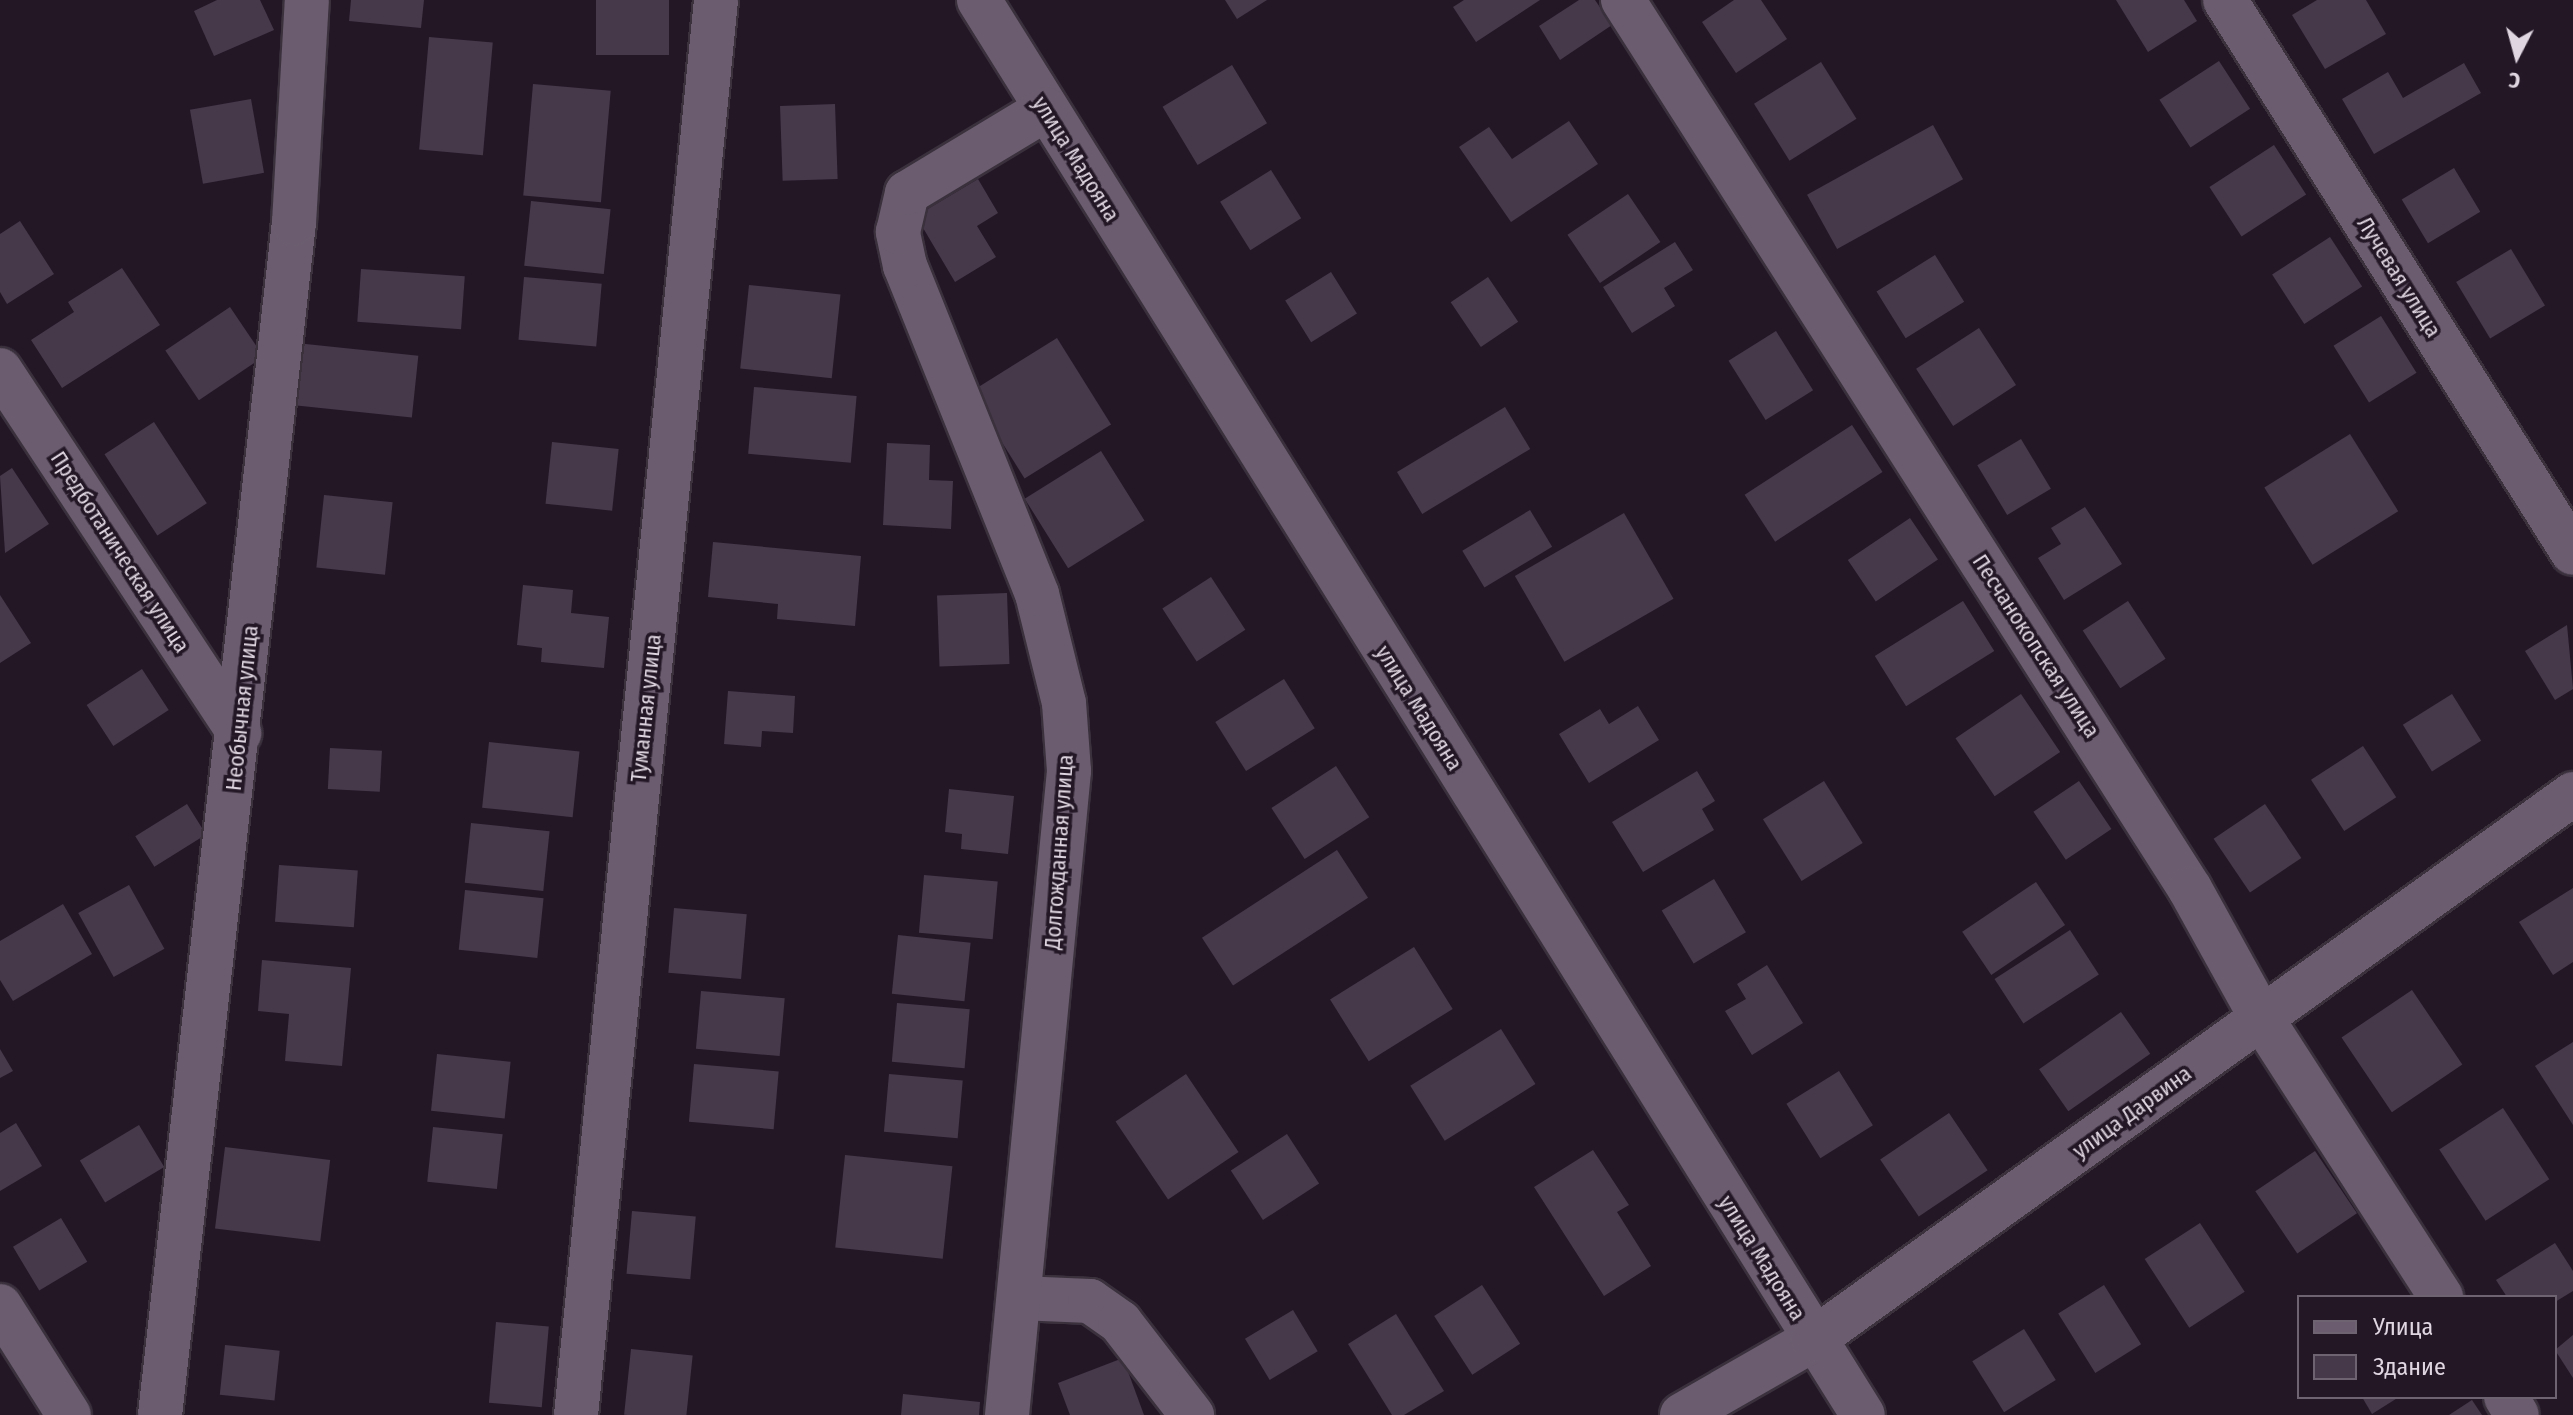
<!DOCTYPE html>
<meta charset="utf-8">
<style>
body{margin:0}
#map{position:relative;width:2573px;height:1415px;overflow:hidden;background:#231726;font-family:"Fira Sans Condensed",sans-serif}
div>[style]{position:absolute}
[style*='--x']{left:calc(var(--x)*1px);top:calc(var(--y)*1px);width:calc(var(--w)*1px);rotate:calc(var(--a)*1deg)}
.building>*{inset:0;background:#46394a;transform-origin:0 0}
.roads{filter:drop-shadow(2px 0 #3a313d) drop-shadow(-2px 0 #3a313d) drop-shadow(0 2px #3a313d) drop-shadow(0 -2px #3a313d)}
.minor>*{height:44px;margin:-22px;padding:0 22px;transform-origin:22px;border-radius:22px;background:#6b5d6f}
span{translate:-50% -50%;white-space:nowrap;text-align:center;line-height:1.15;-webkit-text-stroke:7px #231726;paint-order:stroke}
.street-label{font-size:22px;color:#dfd6e1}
.legend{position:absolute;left:2297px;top:1295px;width:260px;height:104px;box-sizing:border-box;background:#231726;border:2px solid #6e6371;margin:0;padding:10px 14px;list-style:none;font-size:24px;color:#dfd6e1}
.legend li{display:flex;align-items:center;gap:16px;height:40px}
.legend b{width:40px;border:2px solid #6e6371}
.north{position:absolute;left:2477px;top:16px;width:80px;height:80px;-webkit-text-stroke:6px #231726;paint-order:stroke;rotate:186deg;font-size:22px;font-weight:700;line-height:32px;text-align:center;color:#dfd6e1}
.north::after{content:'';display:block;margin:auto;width:28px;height:36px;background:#dfd6e1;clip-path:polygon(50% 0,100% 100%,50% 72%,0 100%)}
</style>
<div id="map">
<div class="building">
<div style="clip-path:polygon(217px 0,260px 0,274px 30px,214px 56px,194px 11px)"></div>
<div style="clip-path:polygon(351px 0,424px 0,421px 28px,349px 21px)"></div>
<div style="left:596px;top:0;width:73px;height:55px"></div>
<div style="clip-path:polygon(1225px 0,1267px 0,1237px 19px)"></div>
<div style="clip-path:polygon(1464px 0,1540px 0,1476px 42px,1453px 7px)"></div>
<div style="clip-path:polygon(1579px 0,1595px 0,1612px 25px,1560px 60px,1539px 26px)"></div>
<div style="clip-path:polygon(1734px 0,1761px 0,1787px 39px,1736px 73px,1702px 22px)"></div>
<div style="clip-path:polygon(2116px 0,2184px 0,2197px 21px,2148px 52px)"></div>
<div style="clip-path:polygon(2317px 0,2366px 0,2386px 34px,2325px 69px,2292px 15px)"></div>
<div style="left:429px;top:37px;width:64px;height:113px;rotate:5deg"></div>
<div style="left:2219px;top:61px;width:57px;height:71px;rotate:57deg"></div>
<div style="left:1821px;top:62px;width:67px;height:79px;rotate:58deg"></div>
<div style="clip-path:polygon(2464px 63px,2481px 93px,2374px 154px,2342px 99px,2388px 72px,2403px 98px)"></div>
<div style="left:1232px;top:65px;width:68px;height:81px;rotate:59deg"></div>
<div style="left:533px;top:84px;width:78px;height:112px;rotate:5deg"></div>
<div style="left:251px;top:99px;width:75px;height:62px;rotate:80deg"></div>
<div style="left:835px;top:104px;width:75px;height:55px;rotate:88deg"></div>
<div style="clip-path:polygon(1569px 121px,1598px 164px,1511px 222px,1459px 147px,1489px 127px,1512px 159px)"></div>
<div style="left:1933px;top:125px;width:62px;height:144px;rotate:61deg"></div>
<div style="left:2274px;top:145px;width:59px;height:77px;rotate:57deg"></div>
<div style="left:2454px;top:168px;width:51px;height:61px;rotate:59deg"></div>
<div style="left:1271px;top:170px;width:57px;height:60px;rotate:58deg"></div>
<div style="clip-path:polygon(978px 179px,998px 213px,977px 226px,996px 257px,955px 282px,916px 216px)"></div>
<div style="left:1628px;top:194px;width:58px;height:73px;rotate:56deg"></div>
<div style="left:531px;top:201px;width:80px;height:65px;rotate:6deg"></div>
<div style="clip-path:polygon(20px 221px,54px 274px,7px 304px,0 292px,0 234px)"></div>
<div style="left:2330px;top:237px;width:59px;height:69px;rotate:57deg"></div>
<div style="clip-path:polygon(1675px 242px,1693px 270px,1664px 288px,1675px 306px,1632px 333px,1603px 287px)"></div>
<div style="left:2511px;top:249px;width:66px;height:64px;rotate:59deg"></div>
<div style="left:1935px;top:255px;width:55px;height:69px;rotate:58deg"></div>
<div style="clip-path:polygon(122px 268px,160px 325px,62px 388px,31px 340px,74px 312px,68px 302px)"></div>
<div style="left:361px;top:269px;width:104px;height:53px;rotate:4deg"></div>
<div style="left:1331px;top:272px;width:49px;height:54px;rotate:58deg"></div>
<div style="left:524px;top:277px;width:78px;height:63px;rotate:5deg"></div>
<div style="left:1488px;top:277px;width:54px;height:45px;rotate:56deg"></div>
<div style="left:749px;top:285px;width:92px;height:84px;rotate:6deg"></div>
<div style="left:230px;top:307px;width:60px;height:78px;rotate:56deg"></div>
<div style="left:2381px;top:316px;width:67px;height:56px;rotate:58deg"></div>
<div style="left:1979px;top:328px;width:68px;height:75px;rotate:57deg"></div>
<div style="left:1776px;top:331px;width:70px;height:56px;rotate:58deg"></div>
<div style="left:1057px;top:338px;width:102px;height:102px;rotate:58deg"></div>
<div style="left:296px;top:343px;width:123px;height:62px;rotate:6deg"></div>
<div style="left:754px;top:387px;width:103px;height:67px;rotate:5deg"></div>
<div style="left:1505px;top:407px;width:49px;height:126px;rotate:59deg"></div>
<div style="left:154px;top:422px;width:97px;height:59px;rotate:57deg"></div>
<div style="left:1852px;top:425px;width:56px;height:128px;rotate:57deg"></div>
<div style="left:2350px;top:434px;width:91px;height:101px;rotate:58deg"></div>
<div style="left:2021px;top:439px;width:58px;height:51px;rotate:59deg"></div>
<div style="left:552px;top:442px;width:67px;height:62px;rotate:6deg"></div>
<div style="clip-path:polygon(887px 443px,930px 445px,929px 480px,953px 481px,951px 529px,883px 525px)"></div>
<div style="left:1101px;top:451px;width:82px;height:90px;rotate:58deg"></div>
<div style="clip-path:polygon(12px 468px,49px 524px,5px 553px,0 476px)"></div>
<div style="left:324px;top:495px;width:69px;height:73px;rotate:6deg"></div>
<div style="clip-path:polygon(2085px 507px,2122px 564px,2064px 600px,2038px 558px,2061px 544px,2051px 528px)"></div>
<div style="left:1530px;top:510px;width:43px;height:79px;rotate:59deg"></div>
<div style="left:1624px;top:513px;width:99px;height:126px;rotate:60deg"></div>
<div style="left:1910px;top:518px;width:50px;height:75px;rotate:56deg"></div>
<div style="clip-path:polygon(713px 542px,861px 556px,855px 626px,777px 619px,778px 604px,708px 597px)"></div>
<div style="left:1211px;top:577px;width:63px;height:58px;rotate:57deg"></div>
<div style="clip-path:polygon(523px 585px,573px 590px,571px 613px,609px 617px,604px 668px,541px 662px,542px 648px,517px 645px)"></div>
<div style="left:1007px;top:593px;width:71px;height:70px;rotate:88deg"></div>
<div style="clip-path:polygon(0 595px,31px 643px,0 663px)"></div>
<div style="left:1963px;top:601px;width:59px;height:104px;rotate:58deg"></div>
<div style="left:2128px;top:601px;width:69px;height:54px;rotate:57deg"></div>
<div style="clip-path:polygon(2567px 625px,2573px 689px,2555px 700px,2525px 651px)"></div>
<div style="left:142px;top:669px;width:49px;height:66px;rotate:57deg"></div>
<div style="left:1284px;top:679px;width:58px;height:81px;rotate:58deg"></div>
<div style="clip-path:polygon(728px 691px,795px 696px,793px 733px,762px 731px,761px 747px,724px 744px)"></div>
<div style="left:2021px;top:694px;width:70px;height:79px;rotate:56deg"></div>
<div style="left:2452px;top:694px;width:55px;height:58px;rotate:58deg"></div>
<div style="clip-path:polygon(1638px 706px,1659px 740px,1589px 783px,1559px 734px,1600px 709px,1609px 724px)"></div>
<div style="left:489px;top:742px;width:91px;height:66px;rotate:6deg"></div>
<div style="left:2363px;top:746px;width:61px;height:62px;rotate:57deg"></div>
<div style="left:330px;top:748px;width:52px;height:41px;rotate:3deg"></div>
<div style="left:1336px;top:766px;width:61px;height:77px;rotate:57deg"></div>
<div style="clip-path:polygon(1697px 771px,1715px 801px,1702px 809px,1714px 830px,1643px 872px,1612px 822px)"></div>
<div style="left:1824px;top:781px;width:73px;height:72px;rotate:58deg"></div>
<div style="left:2079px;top:781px;width:58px;height:55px;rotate:56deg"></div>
<div style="clip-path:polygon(949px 789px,1014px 796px,1008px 854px,961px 849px,962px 834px,945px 832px)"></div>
<div style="left:187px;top:804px;width:36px;height:61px;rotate:58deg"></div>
<div style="left:2265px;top:804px;width:65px;height:62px;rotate:56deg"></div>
<div style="left:471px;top:823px;width:79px;height:60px;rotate:6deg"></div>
<div style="left:1337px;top:850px;width:57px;height:161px;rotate:57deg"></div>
<div style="left:279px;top:865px;width:79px;height:57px;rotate:4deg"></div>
<div style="left:924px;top:875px;width:74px;height:58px;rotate:5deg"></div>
<div style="left:1714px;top:879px;width:62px;height:61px;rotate:59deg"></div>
<div style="left:2036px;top:882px;width:52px;height:89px;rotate:56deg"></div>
<div style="left:129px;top:885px;width:73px;height:58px;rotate:61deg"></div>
<div style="clip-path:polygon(2573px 888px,2573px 962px,2553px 975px,2519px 922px)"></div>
<div style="left:465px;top:890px;width:79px;height:60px;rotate:6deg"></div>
<div style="clip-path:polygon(63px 904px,92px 954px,13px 1001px,0 980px,0 941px)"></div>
<div style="left:674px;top:908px;width:73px;height:65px;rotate:5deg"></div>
<div style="left:2070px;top:930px;width:53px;height:90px;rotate:57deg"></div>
<div style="left:898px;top:935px;width:73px;height:59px;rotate:6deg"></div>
<div style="left:1414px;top:947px;width:73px;height:99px;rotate:58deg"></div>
<div style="clip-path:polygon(262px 960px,351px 968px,342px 1066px,285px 1061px,289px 1014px,258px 1011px)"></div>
<div style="clip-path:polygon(1767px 965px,1803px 1023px,1752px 1055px,1725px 1011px,1746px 999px,1737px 984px)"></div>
<div style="left:2412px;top:990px;width:90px;height:85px;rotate:56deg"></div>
<div style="left:701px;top:991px;width:84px;height:58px;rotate:5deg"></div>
<div style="left:897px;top:1003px;width:73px;height:59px;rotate:5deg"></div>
<div style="left:2121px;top:1012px;width:51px;height:100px;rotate:55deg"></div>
<div style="left:1501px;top:1029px;width:65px;height:107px;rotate:58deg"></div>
<div style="clip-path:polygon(2573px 1042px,2573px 1125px,2535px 1066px)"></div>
<div style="clip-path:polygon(0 1049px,13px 1071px,0 1078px)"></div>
<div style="left:437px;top:1054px;width:74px;height:57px;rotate:6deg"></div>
<div style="left:694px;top:1064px;width:85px;height:58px;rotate:5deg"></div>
<div style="left:1839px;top:1071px;width:64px;height:62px;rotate:58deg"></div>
<div style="left:889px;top:1074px;width:74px;height:58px;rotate:5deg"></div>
<div style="left:1186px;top:1074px;width:94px;height:85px;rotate:56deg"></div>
<div style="left:2503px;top:1108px;width:85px;height:76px;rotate:57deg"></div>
<div style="left:1949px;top:1113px;width:69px;height:83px;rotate:56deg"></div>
<div style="clip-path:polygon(16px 1123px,42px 1166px,0 1191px,0 1133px)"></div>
<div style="left:139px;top:1125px;width:49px;height:69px;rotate:59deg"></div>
<div style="left:433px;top:1127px;width:70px;height:55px;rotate:6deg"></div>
<div style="left:1287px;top:1134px;width:59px;height:67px;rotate:57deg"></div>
<div style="left:225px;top:1147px;width:106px;height:82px;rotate:7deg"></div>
<div style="clip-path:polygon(1593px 1150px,1629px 1205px,1617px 1212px,1651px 1266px,1604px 1296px,1534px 1187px)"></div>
<div style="left:2315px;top:1151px;width:75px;height:72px;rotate:56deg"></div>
<div style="left:845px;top:1155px;width:108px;height:93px;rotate:6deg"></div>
<div style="left:632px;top:1211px;width:64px;height:63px;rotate:5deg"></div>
<div style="left:61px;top:1218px;width:51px;height:56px;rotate:59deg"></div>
<div style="left:2200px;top:1223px;width:82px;height:66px;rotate:57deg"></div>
<div style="clip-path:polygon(2555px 1243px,2573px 1271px,2573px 1291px,2555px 1302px,2507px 1297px,2496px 1280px)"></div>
<div style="left:1482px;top:1285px;width:70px;height:57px;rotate:57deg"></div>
<div style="left:2104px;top:1285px;width:70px;height:54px;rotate:58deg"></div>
<div style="left:1293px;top:1310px;width:48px;height:56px;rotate:59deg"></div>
<div style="clip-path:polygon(1396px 1314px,1444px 1391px,1404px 1415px,1392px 1415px,1348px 1344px)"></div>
<div style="left:496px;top:1322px;width:53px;height:81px;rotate:5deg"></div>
<div style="left:2024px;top:1329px;width:60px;height:61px;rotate:58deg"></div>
<div style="clip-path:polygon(2573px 1335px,2573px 1378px,2555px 1350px)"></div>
<div style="left:225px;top:1345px;width:55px;height:50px;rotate:6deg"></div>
<div style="left:631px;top:1349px;width:62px;height:66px;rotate:6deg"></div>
<div style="clip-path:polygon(1123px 1358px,1144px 1415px,1070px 1415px,1058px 1383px)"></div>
<div style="clip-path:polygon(903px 1394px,980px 1402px,979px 1415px,901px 1415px)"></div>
<div style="clip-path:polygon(2362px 1397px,2399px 1397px,2372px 1414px)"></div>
<div style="clip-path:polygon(2472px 1400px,2482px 1415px,2449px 1415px)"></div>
</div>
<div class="roads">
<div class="minor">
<div style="--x:979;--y:0;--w:1668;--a:58.01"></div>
<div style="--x:1623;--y:0;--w:1054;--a:57.47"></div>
<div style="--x:2190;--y:889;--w:149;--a:61"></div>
<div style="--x:2262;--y:1019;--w:331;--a:57.2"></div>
<div style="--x:2225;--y:0;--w:653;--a:57.82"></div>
<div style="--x:0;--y:370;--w:435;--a:56.6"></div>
<div style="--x:1019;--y:1298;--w:71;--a:2.4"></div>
<div style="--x:1090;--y:1301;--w:37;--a:35"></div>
<div style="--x:1120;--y:1322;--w:118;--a:52.3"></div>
<div style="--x:0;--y:1306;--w:129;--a:57.7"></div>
<div style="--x:2506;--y:1397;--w:21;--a:59"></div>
<div style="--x:160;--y:1415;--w:1200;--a:-83.59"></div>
<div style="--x:294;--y:223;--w:223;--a:-86.7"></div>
<div style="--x:576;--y:1415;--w:1422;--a:-84.35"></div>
<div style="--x:1007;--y:1415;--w:647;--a:-84.5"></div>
<div style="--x:1069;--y:771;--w:68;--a:-94.2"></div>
<div style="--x:1064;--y:703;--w:112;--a:-103.9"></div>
<div style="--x:1037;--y:594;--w:354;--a:-111.9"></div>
<div style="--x:905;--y:266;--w:35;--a:-102"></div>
<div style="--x:898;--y:232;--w:40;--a:-77"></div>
<div style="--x:907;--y:193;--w:162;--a:-31.1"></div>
<div style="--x:1682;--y:1415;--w:151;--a:-29.8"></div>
<div style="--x:1813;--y:1340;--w:936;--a:-35.69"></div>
</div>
</div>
<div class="street-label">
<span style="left:1076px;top:159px;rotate:58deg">улица Мадояна</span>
<span style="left:2399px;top:277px;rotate:58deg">Лучевая улица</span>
<span style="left:120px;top:552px;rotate:57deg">Предботаническая улица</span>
<span style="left:2036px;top:646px;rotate:57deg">Песчанокопская улица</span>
<span style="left:242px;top:708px;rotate:-84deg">Необычная улица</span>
<span style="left:646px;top:708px;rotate:-84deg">Туманная улица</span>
<span style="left:1419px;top:708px;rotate:58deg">улица Мадояна</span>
<span style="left:1059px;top:852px;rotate:-86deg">Долгожданная улица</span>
<span style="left:2132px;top:1112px;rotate:-36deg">улица Дарвина</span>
<span style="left:1762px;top:1258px;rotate:58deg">улица Мадояна</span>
</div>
<ul class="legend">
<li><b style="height:10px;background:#6b5d6f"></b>Улица</li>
<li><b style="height:22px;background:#46394a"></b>Здание</li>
</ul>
<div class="north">С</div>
</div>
